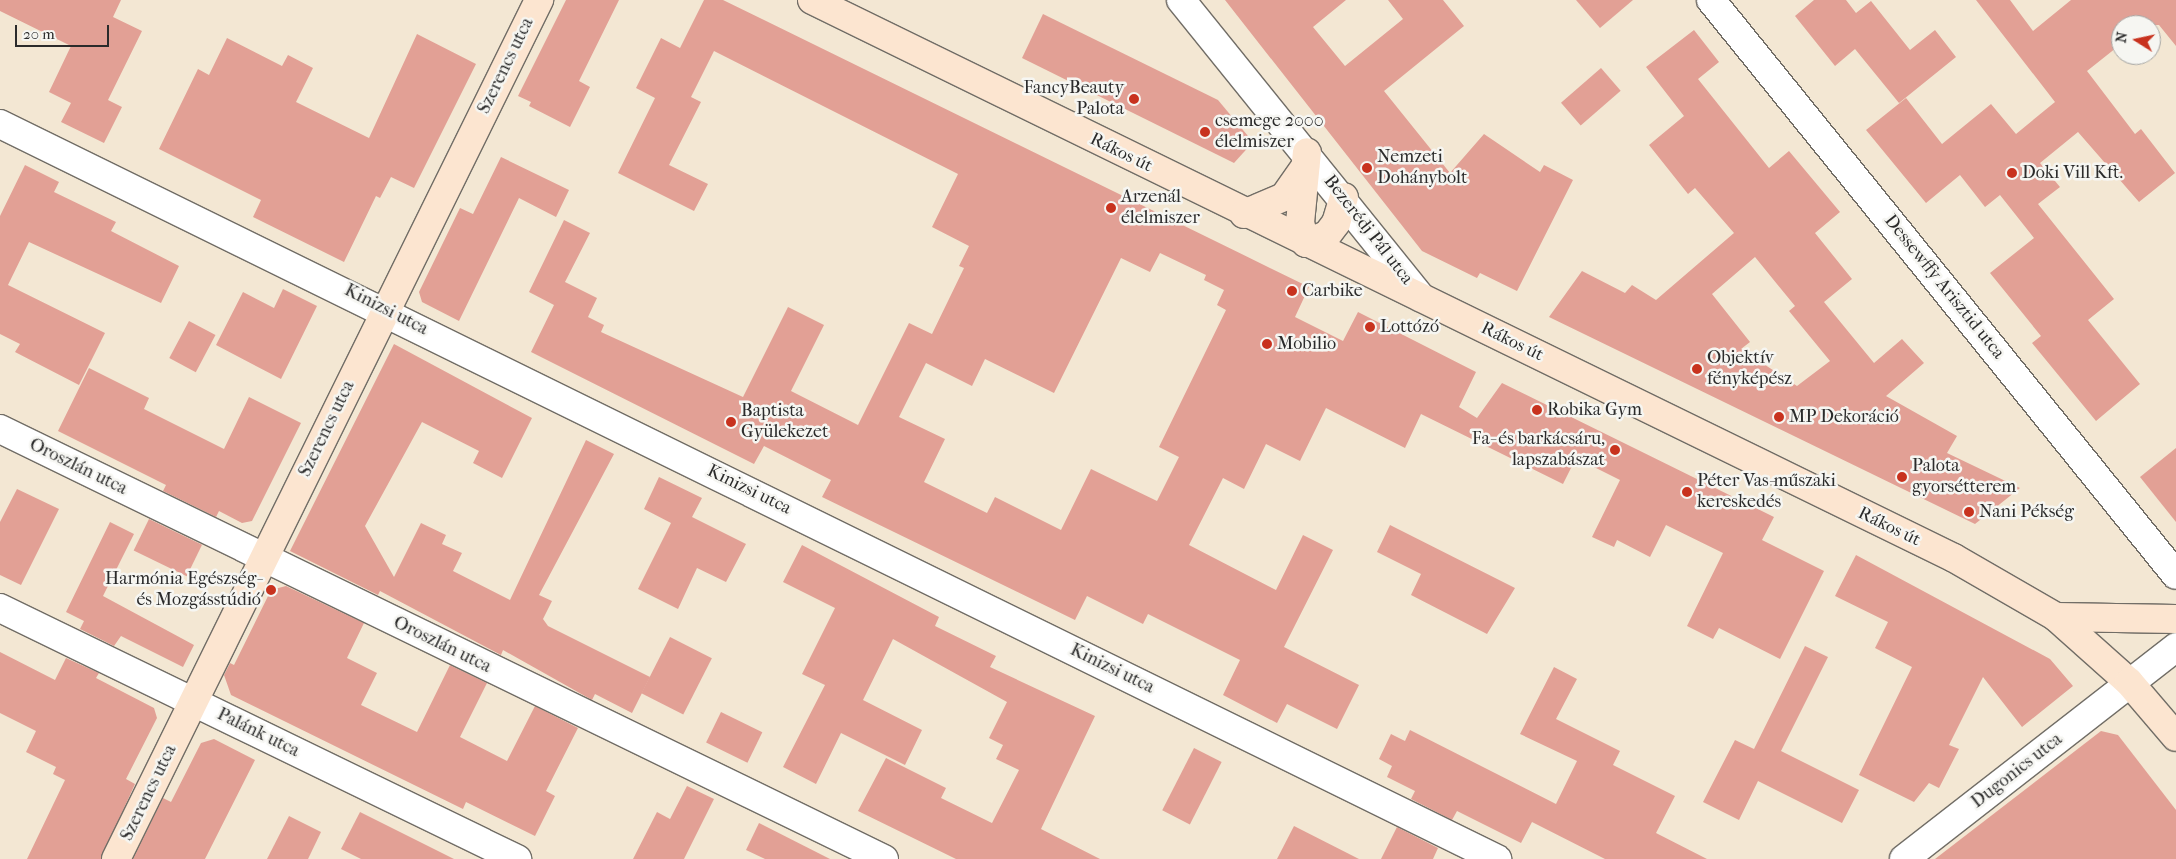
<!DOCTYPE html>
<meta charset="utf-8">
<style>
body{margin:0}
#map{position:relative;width:2176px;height:859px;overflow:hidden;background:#f3e7d3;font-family:"IM FELL French Canon",serif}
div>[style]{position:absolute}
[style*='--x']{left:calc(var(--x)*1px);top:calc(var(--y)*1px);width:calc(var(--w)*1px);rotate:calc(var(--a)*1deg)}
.building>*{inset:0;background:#e2a095;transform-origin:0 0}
.roads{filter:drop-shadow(1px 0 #716d66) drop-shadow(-1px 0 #716d66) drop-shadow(0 1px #716d66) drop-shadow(0 -1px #716d66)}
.street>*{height:28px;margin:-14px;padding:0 14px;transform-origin:14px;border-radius:14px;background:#fff}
.secondary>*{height:28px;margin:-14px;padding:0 14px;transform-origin:14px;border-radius:14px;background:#fce5d0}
.dots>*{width:14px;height:14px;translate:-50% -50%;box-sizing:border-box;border:2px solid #f6f6f2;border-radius:50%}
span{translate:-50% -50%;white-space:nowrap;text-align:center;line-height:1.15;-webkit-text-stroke:5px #f6f6f2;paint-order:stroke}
.street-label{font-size:18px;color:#2b2b2b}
.poi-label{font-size:18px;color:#2b2b2b}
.right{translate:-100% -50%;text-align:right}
.left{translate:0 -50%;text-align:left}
.north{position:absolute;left:2111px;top:15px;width:50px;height:50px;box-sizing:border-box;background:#f6f6f2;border:1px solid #a5a5a2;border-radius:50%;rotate:280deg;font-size:14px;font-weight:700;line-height:20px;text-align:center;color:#2b2b2b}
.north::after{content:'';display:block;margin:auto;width:18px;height:22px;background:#c8321e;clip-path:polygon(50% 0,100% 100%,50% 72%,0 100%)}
.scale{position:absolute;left:15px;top:25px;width:94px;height:22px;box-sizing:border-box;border:2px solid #2b2b2b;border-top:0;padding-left:6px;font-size:15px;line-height:18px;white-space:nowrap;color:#2b2b2b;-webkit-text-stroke:4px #f6f6f2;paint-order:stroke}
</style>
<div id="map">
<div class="building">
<div style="clip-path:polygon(0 0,121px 0,113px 17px,142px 31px,108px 100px,122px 107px,104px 143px,61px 122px,71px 103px,49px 92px,71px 46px,0 11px)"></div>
<div style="clip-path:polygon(566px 0,619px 0,579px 81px,590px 87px,570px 127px,529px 106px,531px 102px,518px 96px)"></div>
<div style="clip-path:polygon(evenodd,704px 0,723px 0,1309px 287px,1295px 317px,1343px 341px,1358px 312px,1476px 372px,1459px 407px,1477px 418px,1502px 383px,1774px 517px,1762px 540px,1824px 571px,1780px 659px,1719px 628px,1713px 639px,1687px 626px,1723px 553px,1666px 525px,1650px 557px,1617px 540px,1614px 547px,1592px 537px,1620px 480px,1576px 458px,1563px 484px,1421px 414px,1405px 448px,1326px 408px,1300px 461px,1266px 444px,1244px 489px,1223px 478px,1189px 545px,1276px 590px,1303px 535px,1333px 550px,1284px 647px,1359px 685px,1337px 729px,1287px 704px,1277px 723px,1223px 695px,1240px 660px,1148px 614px,1143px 624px,1087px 596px,1075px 620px,822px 497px,831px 480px,764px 446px,754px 464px,531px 352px,554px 305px,529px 292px,564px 220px,590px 233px,565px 282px,597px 298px,588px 317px,604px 325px,601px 332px,743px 397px,788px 307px,824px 325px,791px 391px,858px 425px,909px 323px,932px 334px,964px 268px,959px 266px,969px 246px,932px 227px,958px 174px,714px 51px,691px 97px,701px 102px,669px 165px,708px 184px,694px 211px,618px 173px,655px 98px,636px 88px,661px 38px,680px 48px,704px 0,1160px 253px,1206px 275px,1204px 280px,1224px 290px,1217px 305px,1226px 310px,1159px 447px,1179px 457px,1157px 501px,1091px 469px,1061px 530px,995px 497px,987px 513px,924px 482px,945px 439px,899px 417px,926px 363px,972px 386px,985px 359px,1054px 393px,1121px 258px,1150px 272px,1160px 253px)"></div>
<div style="clip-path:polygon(1225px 0,1346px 0,1313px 27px,1345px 66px,1403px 19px,1388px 0,1443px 0,1464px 26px,1384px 91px,1450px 173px,1484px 134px,1540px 172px,1544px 165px,1573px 180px,1517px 291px,1480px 273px,1477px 278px,1422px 251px)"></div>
<div style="clip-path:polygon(1576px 0,1633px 0,1600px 28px)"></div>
<div style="clip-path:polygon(1814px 0,1846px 0,1856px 13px,1871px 1px,1910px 50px,1935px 30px,1956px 57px,1899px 103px,1855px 49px,1835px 66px,1795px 16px)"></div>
<div style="clip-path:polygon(1976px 0,2010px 0,2033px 31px,2071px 0,2176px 0,2176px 46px,2159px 25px,2121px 25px,2121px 44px,2087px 71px,2135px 134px,2141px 129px,2175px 173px,2139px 202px,2078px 132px,2040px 163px,2060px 187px,2038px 204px,2114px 299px,2088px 320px,2140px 384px,2096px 421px,2032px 343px,2041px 336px,1990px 273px,2034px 238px,2000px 195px,1985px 207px,1960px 175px,1926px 203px,1866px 130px,1906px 98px,1942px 144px,1991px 104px,2016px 134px,2055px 102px)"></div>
<div style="clip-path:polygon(1043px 14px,1218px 100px,1253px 142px,1234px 163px,1022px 58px)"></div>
<div style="clip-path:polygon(evenodd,1694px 30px,1719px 62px,1698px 79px,1769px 168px,1789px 151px,1840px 212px,1815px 233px,1852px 279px,1824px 302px,1874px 363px,1902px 339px,1924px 363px,1886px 396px,1957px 436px,1947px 453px,2020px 488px,1975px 524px,1549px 317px,1582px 271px,1625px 293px,1632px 285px,1656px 300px,1734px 233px,1695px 188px,1688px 194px,1649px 145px,1684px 116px,1646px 67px,1694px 30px,1755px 257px,1795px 306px,1789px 311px,1830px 361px,1797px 386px,1741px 349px,1750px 342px,1712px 294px,1755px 257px)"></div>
<div style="clip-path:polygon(417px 34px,476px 64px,414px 188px,391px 177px,380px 198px,376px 196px,344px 262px,253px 217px,261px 200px,159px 149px,198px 69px,209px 75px,227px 38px,282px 66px,288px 55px,313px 68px,296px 102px,369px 138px)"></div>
<div style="left:1601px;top:68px;width:30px;height:53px;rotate:49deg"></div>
<div style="clip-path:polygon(501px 157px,569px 190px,556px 217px,519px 198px,459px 321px,422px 302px,419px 292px,460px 208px,473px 214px)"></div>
<div style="clip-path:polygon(25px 165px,59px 182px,54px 192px,116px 222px,111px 231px,179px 266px,161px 303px,29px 242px,8px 285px,105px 333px,79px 385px,15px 352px,20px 344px,0 334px,0 216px)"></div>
<div style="clip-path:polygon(283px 289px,317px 306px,281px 379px,216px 345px,243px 292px,274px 308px)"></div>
<div style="left:189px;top:321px;width:30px;height:42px;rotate:28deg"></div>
<div style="clip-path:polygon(394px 344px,532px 418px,502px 478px,473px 463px,479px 451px,422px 422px,365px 526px,394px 577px,421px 523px,446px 535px,442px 544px,462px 553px,453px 571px,510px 600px,586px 440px,614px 454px,539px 595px,552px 601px,543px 619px,548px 626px,650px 677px,632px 713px,595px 694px,592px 700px,503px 650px,501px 655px,380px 591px,378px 595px,290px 551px)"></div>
<div style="clip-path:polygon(89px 368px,149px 398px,144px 409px,224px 449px,249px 397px,301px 423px,252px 521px,242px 523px,219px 511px,216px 517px,163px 491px,166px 485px,58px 431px)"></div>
<div style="clip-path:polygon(2176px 448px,2176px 522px,2140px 477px)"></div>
<div style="clip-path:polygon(659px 477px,702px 498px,692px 517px,746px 544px,726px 582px,697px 568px,678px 609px,638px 589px,671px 523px,644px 509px)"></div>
<div style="clip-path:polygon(17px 489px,59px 509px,21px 585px,0 575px,0 522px)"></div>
<div style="left:149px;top:519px;width:59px;height:35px;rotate:26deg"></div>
<div style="clip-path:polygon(110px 522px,134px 534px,103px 596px,194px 645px,183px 667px,121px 636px,114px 646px,80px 629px,84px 621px,66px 612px)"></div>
<div style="clip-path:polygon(1390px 525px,1515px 588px,1487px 634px,1411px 595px,1421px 574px,1377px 552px)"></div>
<div style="clip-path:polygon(802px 545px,939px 617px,935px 626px,996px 656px,990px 667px,1095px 716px,1041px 829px,1100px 859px,956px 859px,858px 811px,886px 758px,946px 788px,941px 798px,992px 823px,1019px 770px,996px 759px,1003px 745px,989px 738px,1007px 702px,893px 639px,863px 700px,922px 730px,905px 765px,841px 733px,816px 784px,783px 767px,825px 685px,802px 674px,835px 608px,783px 582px)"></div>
<div style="clip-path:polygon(1856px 555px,2050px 659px,2073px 686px,2022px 727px,1983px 677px,1949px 745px,1959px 749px,1939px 788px,1929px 783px,1914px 802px,1859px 775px,1912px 667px,1875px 648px,1888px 622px,1835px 596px)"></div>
<div style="clip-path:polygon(286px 586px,364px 623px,347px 658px,377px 673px,361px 705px,417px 732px,450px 665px,487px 683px,460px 737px,507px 761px,535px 706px,578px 728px,546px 791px,555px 796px,535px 836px,466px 802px,463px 809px,231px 695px,224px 675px,230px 663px,234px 665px,271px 590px)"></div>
<div style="left:670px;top:637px;width:47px;height:63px;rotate:27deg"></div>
<div style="clip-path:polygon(1805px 646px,1828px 657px,1781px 751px,1859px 790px,1842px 823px,1758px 781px,1739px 820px,1703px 802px,1735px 740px,1754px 749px)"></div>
<div style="clip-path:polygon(0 652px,55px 680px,66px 658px,99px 673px,96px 678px,154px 708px,157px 718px,126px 779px,135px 784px,101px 859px,27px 859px,65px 780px,53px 774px,56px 767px,26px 752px,36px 731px,0 713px)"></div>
<div style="clip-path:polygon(1554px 667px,1577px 679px,1556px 719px,1620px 751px,1613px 765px,1675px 796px,1656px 833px,1707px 859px,1605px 859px,1532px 822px,1521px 843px,1457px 811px,1452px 820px,1411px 799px,1415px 791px,1387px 777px,1392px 766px,1379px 759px,1391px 734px,1405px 741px,1410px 730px,1556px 804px,1577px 761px,1520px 734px)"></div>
<div style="left:721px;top:712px;width:46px;height:34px;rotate:26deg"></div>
<div style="clip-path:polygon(2101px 731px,2118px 735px,2176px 810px,2176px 859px,1935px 859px)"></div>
<div style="clip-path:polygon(214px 739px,255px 760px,205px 859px,133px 859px,163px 798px,171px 802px,201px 743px)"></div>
<div style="left:1194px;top:748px;width:31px;height:70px;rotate:27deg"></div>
<div style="clip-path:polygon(687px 786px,714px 799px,684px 859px,633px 859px,657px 812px,670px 819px)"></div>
<div style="clip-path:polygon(360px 812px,454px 859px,361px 859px,341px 849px)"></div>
<div style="clip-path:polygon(289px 816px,321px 832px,308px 859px,267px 859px)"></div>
<div style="clip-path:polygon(759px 823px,830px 859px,765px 859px,746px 850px)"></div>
<div style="clip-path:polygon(1294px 826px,1359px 859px,1277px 859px)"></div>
<div style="clip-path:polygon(1397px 827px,1438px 848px,1433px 859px,1381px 859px)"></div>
</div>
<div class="roads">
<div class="street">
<div style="--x:1181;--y:0;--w:382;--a:51.1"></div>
<div style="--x:1711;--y:0;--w:739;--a:51.04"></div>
<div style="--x:0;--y:124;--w:1668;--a:26.15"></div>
<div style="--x:0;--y:429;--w:983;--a:25.94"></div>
<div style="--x:0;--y:608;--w:575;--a:25.9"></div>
<div style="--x:1904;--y:859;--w:345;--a:-37.9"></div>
</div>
<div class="secondary">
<div style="--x:812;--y:0;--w:1271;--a:26.04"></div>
<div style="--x:1954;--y:558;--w:118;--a:30"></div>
<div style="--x:2056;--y:617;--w:98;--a:41.7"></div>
<div style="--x:2129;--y:682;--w:72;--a:49.5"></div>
<div style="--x:1244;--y:214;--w:43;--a:-23"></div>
<div style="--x:1284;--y:197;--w:37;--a:-55"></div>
<div style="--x:1306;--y:243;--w:21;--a:-107"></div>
<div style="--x:1300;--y:223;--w:71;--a:-84.4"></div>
<div style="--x:1306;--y:243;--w:22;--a:-21"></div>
<div style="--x:1327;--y:235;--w:15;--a:-53"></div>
<div style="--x:1336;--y:223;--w:27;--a:-73"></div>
<div style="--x:2056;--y:617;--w:120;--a:1"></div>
<div style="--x:116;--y:859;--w:958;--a:-63.78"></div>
</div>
</div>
<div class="dots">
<div style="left:1134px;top:99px;background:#c8321e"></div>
<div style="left:1205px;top:132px;background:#c8321e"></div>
<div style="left:1367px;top:168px;background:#c8321e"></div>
<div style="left:2012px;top:173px;background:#c8321e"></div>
<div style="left:1111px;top:208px;background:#c8321e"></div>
<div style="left:1292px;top:291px;background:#c8321e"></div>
<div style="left:1370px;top:327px;background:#c8321e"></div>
<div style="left:1267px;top:344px;background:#c8321e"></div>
<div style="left:1697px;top:369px;background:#c8321e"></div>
<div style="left:1537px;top:410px;background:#c8321e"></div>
<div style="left:1779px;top:417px;background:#c8321e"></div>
<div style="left:731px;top:422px;background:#c8321e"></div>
<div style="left:1615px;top:450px;background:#c8321e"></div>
<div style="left:1902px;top:477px;background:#c8321e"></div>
<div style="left:1687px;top:492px;background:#c8321e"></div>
<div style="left:1969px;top:512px;background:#c8321e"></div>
<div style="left:271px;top:590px;background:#c8321e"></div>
</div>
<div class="street-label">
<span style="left:506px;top:66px;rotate:-64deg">Szerencs utca</span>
<span style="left:1121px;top:153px;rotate:26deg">Rákos út</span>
<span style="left:1368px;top:230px;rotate:52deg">Bezerédj Pál utca</span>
<span style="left:1944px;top:287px;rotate:51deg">Dessewffy Arisztid utca</span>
<span style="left:386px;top:310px;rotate:27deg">Kinizsi utca</span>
<span style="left:1512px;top:342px;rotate:26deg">Rákos út</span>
<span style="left:327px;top:429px;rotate:-64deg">Szerencs utca</span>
<span style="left:78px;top:467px;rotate:26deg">Oroszlán utca</span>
<span style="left:749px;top:490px;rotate:26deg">Kinizsi utca</span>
<span style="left:1889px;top:527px;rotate:26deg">Rákos út</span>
<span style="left:442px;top:645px;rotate:26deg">Oroszlán utca</span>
<span style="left:1112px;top:669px;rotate:26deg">Kinizsi utca</span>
<span style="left:258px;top:733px;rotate:26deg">Palánk utca</span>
<span style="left:2017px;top:771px;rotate:-38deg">Dugonics utca</span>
<span style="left:149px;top:793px;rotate:-64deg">Szerencs utca</span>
</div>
<div class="poi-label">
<span class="right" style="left:1124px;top:99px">FancyBeauty<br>Palota</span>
<span class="left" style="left:1215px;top:132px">csemege 2000<br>élelmiszer</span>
<span class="left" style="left:1377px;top:168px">Nemzeti<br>Dohánybolt</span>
<span class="left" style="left:2022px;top:173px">Doki Vill Kft.</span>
<span class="left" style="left:1121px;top:208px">Arzenál<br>élelmiszer</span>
<span class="left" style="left:1302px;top:291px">Carbike</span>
<span class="left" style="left:1380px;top:327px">Lottózó</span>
<span class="left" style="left:1277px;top:344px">Mobilio</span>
<span class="left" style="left:1707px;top:369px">Objektív<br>fényképész</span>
<span class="left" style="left:1547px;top:410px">Robika Gym</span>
<span class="left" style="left:741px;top:422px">Baptista<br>Gyülekezet</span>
<span class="left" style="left:1789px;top:417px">MP Dekoráció</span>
<span class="right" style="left:1605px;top:450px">Fa- és barkácsáru,<br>lapszabászat</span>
<span class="left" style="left:1912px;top:477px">Palota<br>gyorsétterem</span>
<span class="left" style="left:1697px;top:492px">Péter Vas-műszaki<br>kereskedés</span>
<span class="left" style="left:1979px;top:512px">Nani Pékség</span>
<span class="right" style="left:261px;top:590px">Harmónia Egészség-<br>és Mozgásstúdió</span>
</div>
<div class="north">N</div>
<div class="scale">20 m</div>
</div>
